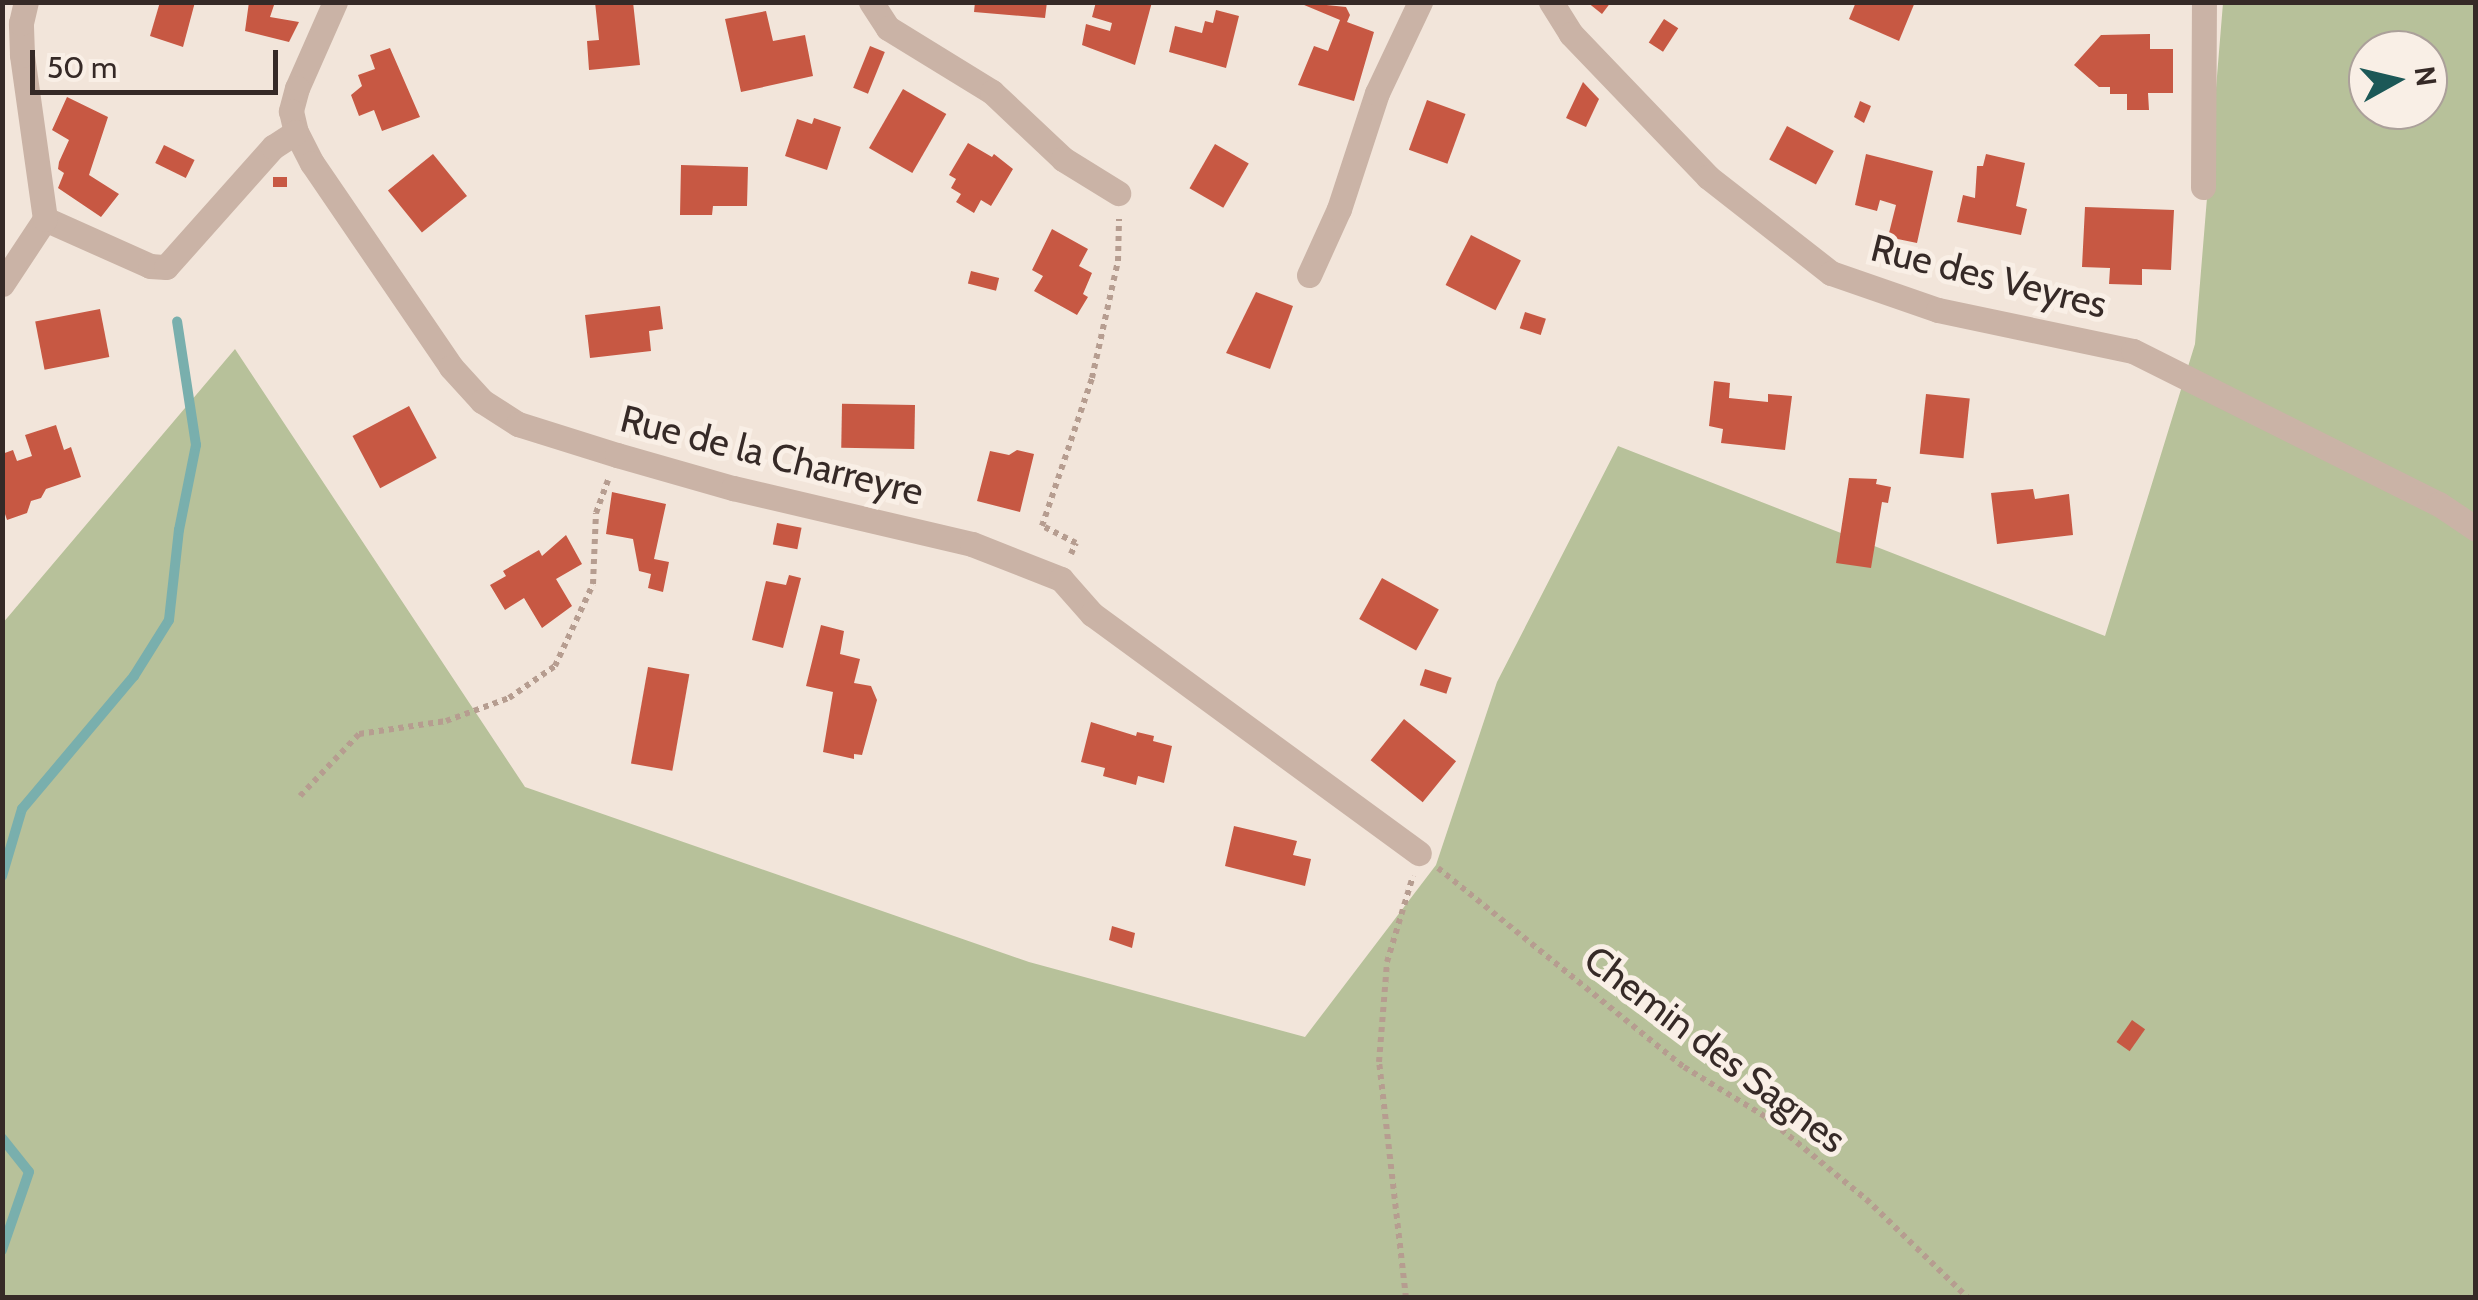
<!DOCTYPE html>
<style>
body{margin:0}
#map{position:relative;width:2478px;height:1300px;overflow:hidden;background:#f2e5da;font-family:Cabin,sans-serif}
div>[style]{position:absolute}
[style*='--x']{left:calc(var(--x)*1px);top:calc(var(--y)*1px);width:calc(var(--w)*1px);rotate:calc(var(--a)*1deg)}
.green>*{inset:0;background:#b7c19a}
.stream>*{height:10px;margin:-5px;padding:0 5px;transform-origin:5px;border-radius:5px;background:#79afad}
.building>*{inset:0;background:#c75843;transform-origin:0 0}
.path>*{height:6px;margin-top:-3px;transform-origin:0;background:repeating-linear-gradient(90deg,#b69d90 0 5px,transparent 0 10px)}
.minor>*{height:25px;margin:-12.5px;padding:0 12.5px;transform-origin:12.5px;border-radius:12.5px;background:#cab3a6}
span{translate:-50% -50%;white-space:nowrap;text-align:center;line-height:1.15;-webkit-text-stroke:10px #f9efe6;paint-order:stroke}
.street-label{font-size:38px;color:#362a27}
.frame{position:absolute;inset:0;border:5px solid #362a27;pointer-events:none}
.north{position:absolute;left:2348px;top:30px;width:100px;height:100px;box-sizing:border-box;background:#f9efe6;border:2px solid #aba09a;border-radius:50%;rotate:82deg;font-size:28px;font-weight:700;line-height:40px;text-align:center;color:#362a27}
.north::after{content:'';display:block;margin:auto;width:35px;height:45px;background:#1c5857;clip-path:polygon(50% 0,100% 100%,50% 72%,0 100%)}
.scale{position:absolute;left:30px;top:50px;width:248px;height:45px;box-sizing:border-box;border:5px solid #362a27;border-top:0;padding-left:12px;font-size:30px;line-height:35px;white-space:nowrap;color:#362a27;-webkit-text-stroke:8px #f9efe6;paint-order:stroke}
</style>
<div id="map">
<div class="green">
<div style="clip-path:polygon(evenodd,2223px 3px,2475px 3px,2475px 1297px,3px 1297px,2px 624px,235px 349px,525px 787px,1029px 962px,1305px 1037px,1436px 865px,1497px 682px,1618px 446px,2105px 636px,2195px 344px,2223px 3px,2368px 50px,2428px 50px,2428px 110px,2368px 110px,2368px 50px)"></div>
</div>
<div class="stream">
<div style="--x:2;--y:876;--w:70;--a:-73.4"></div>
<div style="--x:22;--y:809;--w:174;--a:-49.9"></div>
<div style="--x:134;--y:676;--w:66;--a:-58"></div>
<div style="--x:169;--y:620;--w:91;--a:-83.7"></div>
<div style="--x:179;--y:530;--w:87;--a:-78.7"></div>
<div style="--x:196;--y:445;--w:125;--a:-98.7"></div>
<div style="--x:2;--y:1138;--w:43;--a:51.5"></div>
<div style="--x:29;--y:1172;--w:83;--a:109.1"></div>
</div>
<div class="building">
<div style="clip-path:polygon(160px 2px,195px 2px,183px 47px,150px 36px)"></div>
<div style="clip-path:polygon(249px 2px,275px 2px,270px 17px,299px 22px,289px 42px,245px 31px)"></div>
<div style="clip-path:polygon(595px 2px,633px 2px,640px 65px,589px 70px,587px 41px,599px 40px)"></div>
<div style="clip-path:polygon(975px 2px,1047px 2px,1045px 18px,974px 12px)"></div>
<div style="clip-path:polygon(1096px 2px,1152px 2px,1135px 65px,1082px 45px,1086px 24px,1110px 31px,1112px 23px,1092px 17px)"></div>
<div style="clip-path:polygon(1297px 2px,1346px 7px,1350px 15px,1347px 22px,1374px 32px,1354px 101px,1298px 85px,1314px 46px,1328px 51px,1340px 20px)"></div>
<div style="clip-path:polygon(1587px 2px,1611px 2px,1602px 14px)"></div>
<div style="clip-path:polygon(1856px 2px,1915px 2px,1899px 41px,1849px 19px)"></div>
<div style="clip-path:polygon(1216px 10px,1239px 16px,1226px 68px,1169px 52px,1175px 26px,1202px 33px,1205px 21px,1213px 23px)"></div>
<div style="clip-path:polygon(766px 11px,773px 41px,805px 35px,813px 76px,741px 92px,725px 19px)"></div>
<div style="left:1664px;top:19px;width:17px;height:28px;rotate:33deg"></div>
<div style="clip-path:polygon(2150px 34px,2150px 49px,2173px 49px,2173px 93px,2148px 93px,2149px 110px,2127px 110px,2127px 94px,2110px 94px,2110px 87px,2099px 87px,2074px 65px,2101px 35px)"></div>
<div style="left:870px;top:46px;width:16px;height:45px;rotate:22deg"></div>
<div style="clip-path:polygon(390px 48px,420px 117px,382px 131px,374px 110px,359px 116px,351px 95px,362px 86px,358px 75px,375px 69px,370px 55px)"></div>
<div style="clip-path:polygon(1583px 82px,1599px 99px,1586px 127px,1566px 118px)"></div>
<div style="left:903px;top:89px;width:50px;height:68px;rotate:30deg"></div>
<div style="clip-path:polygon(67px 97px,108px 117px,89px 175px,119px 194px,101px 217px,58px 188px,64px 173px,58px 169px,59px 162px,69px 140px,52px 130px)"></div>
<div style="left:1427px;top:100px;width:41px;height:53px;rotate:20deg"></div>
<div style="clip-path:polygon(1860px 101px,1871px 106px,1864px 123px,1854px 117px)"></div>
<div style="clip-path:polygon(814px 118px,841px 127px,827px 170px,785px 156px,797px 119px,812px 124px)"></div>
<div style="left:1787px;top:126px;width:53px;height:38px;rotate:28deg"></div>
<div style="clip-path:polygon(968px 143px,992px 157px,994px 154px,1013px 169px,991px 206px,981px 200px,974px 213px,956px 202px,961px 194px,951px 188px,956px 179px,949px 175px)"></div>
<div style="left:1215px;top:144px;width:39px;height:51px;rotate:30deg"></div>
<div style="left:164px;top:145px;width:34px;height:20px;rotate:26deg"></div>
<div style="left:433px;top:154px;width:54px;height:58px;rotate:51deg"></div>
<div style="clip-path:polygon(1866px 154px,1933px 171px,1917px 243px,1888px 237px,1896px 205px,1880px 200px,1877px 211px,1855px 205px)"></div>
<div style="clip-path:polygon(1986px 154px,2025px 163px,2016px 206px,2027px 209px,2021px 235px,1957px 222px,1963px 195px,1975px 198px,1977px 166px,1983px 166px)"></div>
<div style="clip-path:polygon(681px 165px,748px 167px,747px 206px,713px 206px,712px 215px,680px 215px)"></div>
<div style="left:273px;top:177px;width:14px;height:10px"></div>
<div style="clip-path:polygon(2085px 207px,2174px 210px,2171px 270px,2142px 269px,2142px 285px,2109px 284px,2110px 268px,2082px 267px)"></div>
<div style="clip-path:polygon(1052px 229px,1088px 249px,1079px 266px,1092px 273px,1083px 294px,1088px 297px,1077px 315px,1034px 291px,1043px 276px,1032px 270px)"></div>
<div style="left:1471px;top:235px;width:56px;height:56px;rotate:27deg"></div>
<div style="left:971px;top:271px;width:29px;height:13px;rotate:14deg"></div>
<div style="clip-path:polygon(1256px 292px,1293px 306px,1270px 369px,1226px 353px)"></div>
<div style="clip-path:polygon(660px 306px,663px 329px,649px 331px,651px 351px,590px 358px,585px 315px)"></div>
<div style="left:100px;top:309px;width:49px;height:66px;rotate:79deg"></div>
<div style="left:1525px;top:312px;width:22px;height:17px;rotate:18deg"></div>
<div style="clip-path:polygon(1714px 381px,1730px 383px,1729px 398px,1768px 402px,1768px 394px,1792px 396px,1785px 450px,1721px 443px,1723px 429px,1709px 426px)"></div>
<div style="left:1926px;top:394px;width:44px;height:60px;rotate:6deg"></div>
<div style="left:915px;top:405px;width:44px;height:73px;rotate:91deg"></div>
<div style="left:409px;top:406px;width:59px;height:64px;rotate:62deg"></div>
<div style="clip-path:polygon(56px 425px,64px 450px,71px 447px,81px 477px,46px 489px,41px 498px,31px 501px,27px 513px,7px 520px,2px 505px,2px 454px,13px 450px,17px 461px,32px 456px,25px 435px)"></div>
<div style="clip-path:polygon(1017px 450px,1034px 454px,1020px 512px,977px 501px,990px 451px,1009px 455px)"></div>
<div style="clip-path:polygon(1849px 478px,1877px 479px,1876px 484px,1891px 487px,1888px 503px,1882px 502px,1871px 568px,1836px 563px)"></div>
<div style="clip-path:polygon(2033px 489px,2035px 499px,2069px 494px,2073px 535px,1997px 544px,1991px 493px)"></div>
<div style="clip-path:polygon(612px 492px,666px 504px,654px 559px,669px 562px,663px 592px,648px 588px,651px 574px,639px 571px,633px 539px,606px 534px)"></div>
<div style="left:777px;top:523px;width:25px;height:22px;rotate:11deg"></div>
<div style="clip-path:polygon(566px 535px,582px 564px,556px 579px,572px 606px,542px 628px,524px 598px,505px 610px,490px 585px,506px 576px,503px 571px,539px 550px,542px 556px)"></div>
<div style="clip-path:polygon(789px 575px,801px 578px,783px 648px,752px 640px,766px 581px,786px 585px)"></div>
<div style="left:1382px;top:578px;width:65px;height:47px;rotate:29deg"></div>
<div style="clip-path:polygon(821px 625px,844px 631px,840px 654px,860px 659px,854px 683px,871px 686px,877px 700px,862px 755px,854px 754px,854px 759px,823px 752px,833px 692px,806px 686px)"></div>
<div style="left:648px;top:667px;width:42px;height:98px;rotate:10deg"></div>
<div style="left:1425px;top:669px;width:28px;height:17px;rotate:18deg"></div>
<div style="left:1404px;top:719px;width:67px;height:53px;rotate:39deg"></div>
<div style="clip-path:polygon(1091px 722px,1136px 736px,1137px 732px,1154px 736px,1153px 741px,1172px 746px,1164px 783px,1138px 776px,1136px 785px,1103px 776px,1105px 768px,1081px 762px)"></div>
<div style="clip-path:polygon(1234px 826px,1297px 841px,1293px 855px,1311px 859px,1305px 886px,1225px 866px)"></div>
<div style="clip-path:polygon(1112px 926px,1135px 933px,1132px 948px,1109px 940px)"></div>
<div style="left:2132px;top:1020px;width:16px;height:27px;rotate:35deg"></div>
</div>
<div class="path">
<div style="--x:1071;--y:554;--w:12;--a:-66"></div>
<div style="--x:1076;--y:543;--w:38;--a:-153"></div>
<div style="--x:1042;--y:526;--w:156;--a:-71.3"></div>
<div style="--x:1092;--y:378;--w:120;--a:-77.5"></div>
<div style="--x:1118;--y:261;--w:42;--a:-88.6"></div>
<div style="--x:300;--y:796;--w:86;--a:-46.4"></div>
<div style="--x:359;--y:734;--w:88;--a:-8.5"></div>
<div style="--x:446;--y:721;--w:67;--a:-20.1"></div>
<div style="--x:509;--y:698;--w:56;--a:-34.8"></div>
<div style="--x:555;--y:666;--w:90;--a:-65.1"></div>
<div style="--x:593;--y:584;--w:71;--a:-87.6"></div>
<div style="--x:596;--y:513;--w:35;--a:-70"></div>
<div style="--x:1438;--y:868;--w:316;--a:39"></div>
<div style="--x:1684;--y:1067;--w:96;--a:31.4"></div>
<div style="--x:1766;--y:1117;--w:129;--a:39.4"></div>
<div style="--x:1866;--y:1199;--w:142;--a:44.1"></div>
<div style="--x:1406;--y:1298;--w:238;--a:-96.5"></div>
<div style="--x:1379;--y:1062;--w:100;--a:-85.4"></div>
<div style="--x:1387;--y:962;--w:90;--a:-73.2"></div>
</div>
<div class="minor">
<div style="--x:335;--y:2;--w:94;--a:113.8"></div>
<div style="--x:297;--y:88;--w:24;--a:105"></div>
<div style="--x:291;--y:111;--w:22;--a:77"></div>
<div style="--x:296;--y:132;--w:35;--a:63"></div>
<div style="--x:312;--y:163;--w:247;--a:55.7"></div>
<div style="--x:451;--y:367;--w:46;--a:47.6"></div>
<div style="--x:482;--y:401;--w:43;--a:32.6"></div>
<div style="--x:518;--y:424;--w:104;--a:17.4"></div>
<div style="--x:617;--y:455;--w:121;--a:15.9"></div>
<div style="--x:733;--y:488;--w:245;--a:13.2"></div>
<div style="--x:972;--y:544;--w:96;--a:21.5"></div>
<div style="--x:1061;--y:579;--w:47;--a:48.5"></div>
<div style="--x:1092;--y:614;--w:405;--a:36.2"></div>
<div style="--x:871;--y:2;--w:31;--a:57"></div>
<div style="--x:888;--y:28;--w:122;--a:31.6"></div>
<div style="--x:992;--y:92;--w:98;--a:43.3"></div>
<div style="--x:1063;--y:159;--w:65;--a:31.7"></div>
<div style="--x:1551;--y:2;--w:38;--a:58"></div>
<div style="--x:1571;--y:34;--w:198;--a:46.2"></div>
<div style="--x:1708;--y:177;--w:156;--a:38"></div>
<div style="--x:1831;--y:273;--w:113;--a:19.1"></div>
<div style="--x:1938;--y:310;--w:199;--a:11.9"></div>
<div style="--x:2133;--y:351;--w:342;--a:26.6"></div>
<div style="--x:2439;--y:504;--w:45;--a:34"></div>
<div style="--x:2203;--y:187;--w:185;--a:-89.7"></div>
<div style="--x:45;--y:219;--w:115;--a:24.1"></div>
<div style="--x:150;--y:266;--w:16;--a:4"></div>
<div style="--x:166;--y:267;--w:161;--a:-48.3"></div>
<div style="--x:273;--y:147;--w:27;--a:-33"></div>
<div style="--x:1309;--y:275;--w:72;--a:-65.6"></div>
<div style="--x:1339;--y:209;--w:122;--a:-71.9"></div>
<div style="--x:1377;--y:93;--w:101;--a:-64.7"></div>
<div style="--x:2;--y:284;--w:78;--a:-56.5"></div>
<div style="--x:45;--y:219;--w:166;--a:-98"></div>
<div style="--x:22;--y:55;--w:32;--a:-92"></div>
<div style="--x:21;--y:23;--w:22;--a:-77"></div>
</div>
<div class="street-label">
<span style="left:1989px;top:276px;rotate:14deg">Rue des Veyres</span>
<span style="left:772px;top:455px;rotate:14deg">Rue de la Charreyre</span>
<span style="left:1715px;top:1049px;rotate:37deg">Chemin des Sagnes</span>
</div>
<div class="frame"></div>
<div class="north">N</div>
<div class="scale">50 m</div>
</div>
